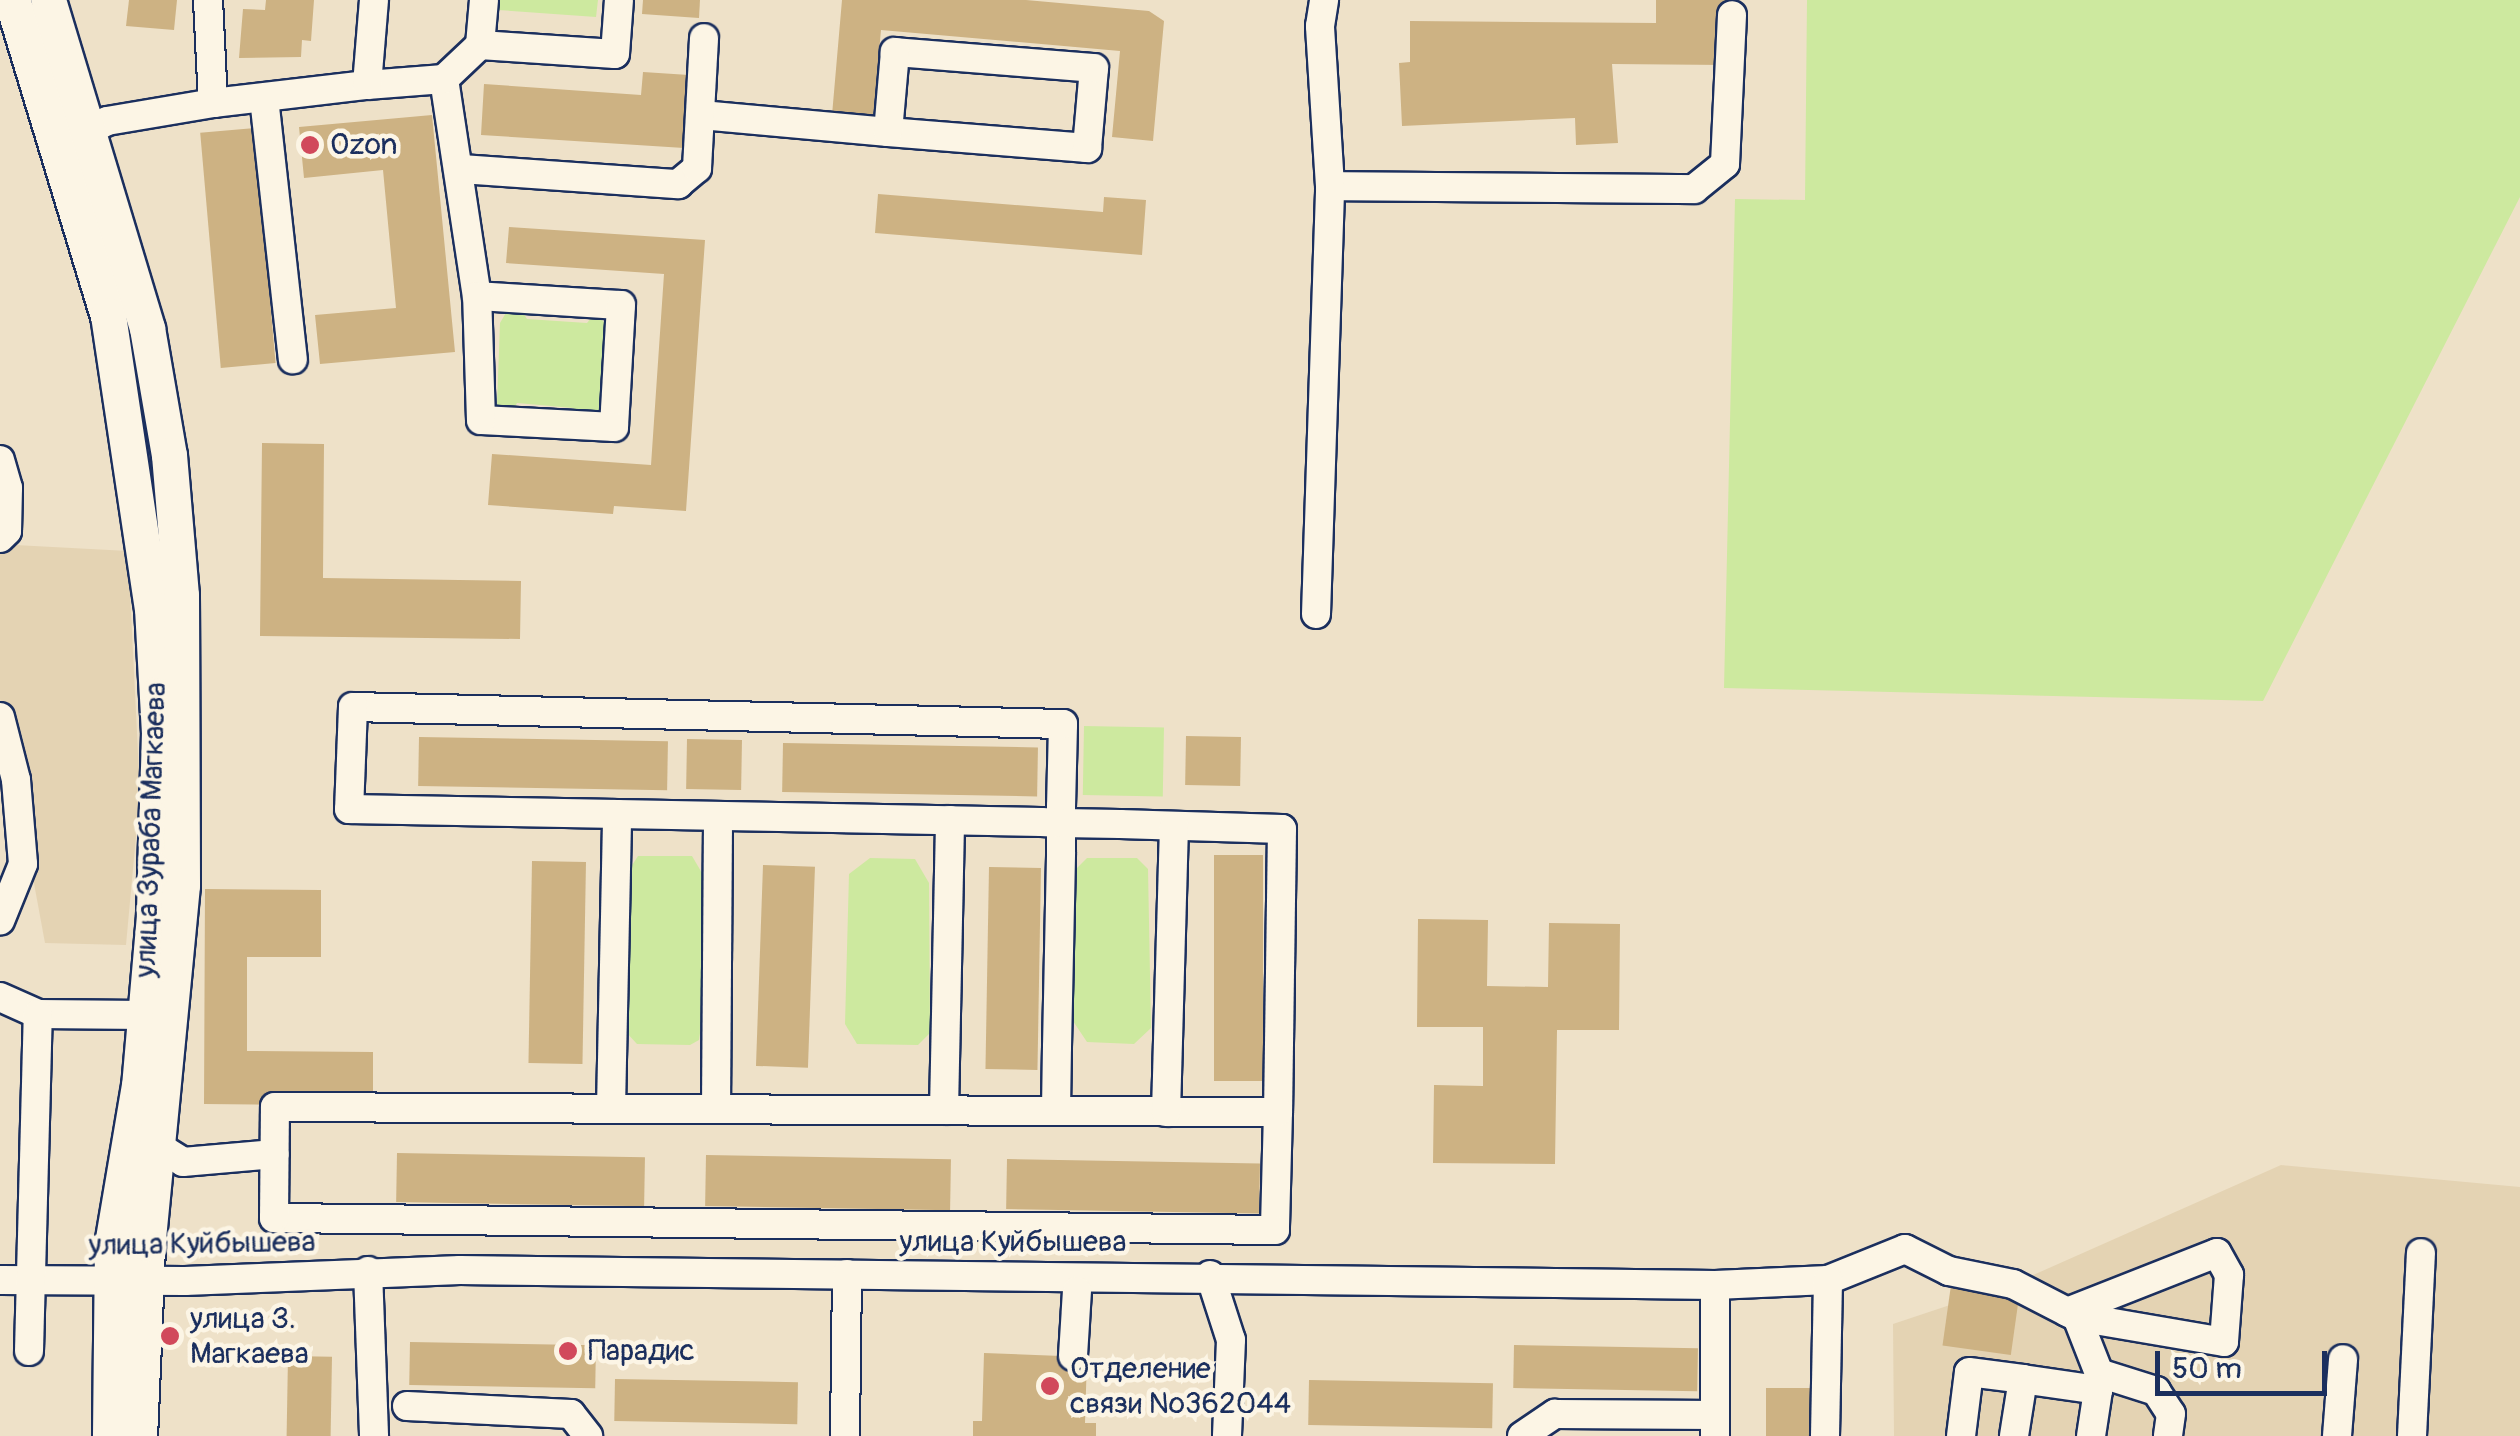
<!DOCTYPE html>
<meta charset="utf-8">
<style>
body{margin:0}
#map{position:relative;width:2520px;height:1436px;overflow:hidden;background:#eee1c8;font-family:Pangolin,sans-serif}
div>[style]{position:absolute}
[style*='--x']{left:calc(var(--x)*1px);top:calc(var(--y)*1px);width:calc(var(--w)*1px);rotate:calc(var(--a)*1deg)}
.built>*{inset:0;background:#e4d3b3}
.green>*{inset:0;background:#cde99f;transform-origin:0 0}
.building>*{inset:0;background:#cdb283;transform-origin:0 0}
.roads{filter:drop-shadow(2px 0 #1b2f5e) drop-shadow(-2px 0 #1b2f5e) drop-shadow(0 2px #1b2f5e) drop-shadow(0 -2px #1b2f5e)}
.minor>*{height:28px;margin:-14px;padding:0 14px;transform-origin:14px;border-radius:14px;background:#fcf5e5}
.major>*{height:35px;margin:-17.5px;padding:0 17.5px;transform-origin:17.5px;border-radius:17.5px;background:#fcf5e5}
.dots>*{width:28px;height:28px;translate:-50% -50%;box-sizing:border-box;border:5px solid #fcf5e5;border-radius:50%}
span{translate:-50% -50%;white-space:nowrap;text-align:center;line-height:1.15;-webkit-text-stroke:9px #fcf5e5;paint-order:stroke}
.poi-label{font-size:30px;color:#1b2f5e}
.left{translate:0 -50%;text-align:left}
.street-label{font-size:30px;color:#1b2f5e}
.scale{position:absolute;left:2155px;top:1351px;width:172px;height:45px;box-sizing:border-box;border:5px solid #1b2f5e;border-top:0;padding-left:12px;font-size:30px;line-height:35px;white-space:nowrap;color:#1b2f5e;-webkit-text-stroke:8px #fcf5e5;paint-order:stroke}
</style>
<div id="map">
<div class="built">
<div style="clip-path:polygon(15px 545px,128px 551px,140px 793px,126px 945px,45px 943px,0 699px,0 550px)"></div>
<div style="clip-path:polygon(2281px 1165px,2520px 1187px,2520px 1436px,1894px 1436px,1893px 1324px,2013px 1284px)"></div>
</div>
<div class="green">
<div style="clip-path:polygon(498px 0,598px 0,596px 17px,498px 10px)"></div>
<div style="clip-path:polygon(1807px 0,2520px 0,2520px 197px,2263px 701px,1724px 688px,1735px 199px,1805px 200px)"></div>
<div style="clip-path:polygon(520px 308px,527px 319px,587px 323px,595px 313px,610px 328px,604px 403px,593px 418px,577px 418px,573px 408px,517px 403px,512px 412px,497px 405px,500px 323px,507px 311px)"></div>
<div style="left:1084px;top:726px;width:80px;height:69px;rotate:1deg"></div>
<div style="clip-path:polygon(638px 856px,692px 856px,702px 873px,701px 1026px,699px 1040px,690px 1045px,637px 1044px,625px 1031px,627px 873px)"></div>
<div style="clip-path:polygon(870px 858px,915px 859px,929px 883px,930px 1033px,918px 1045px,857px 1044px,845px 1024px,849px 874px)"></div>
<div style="clip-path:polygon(1087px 858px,1137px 858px,1148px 869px,1151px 1028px,1134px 1044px,1087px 1042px,1071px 1018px,1072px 873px)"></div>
</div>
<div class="building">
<div style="clip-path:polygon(129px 0,177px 0,174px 30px,126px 26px)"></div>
<div style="clip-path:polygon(266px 0,314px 0,311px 41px,302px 40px,301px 57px,239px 58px,243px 9px,265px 10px)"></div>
<div style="clip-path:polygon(643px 0,700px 0,699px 18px,642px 14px)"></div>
<div style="clip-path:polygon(842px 0,1026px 0,1149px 11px,1164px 21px,1153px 141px,1112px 137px,1120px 51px,881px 30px,873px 118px,832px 115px)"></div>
<div style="clip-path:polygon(1656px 0,1726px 0,1726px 65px,1612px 64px,1618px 143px,1576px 145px,1575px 118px,1402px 126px,1399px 63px,1410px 62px,1410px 21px,1656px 23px)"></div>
<div style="clip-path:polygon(643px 72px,689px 75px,684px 148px,481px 135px,484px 84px,641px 95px)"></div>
<div style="clip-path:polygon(432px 115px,455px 352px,320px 364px,315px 315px,396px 308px,383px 170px,304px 178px,299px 127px)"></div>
<div style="left:255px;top:128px;width:236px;height:55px;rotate:85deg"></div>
<div style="clip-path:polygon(878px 194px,1103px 212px,1104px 197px,1146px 200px,1142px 255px,875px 233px)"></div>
<div style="clip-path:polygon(509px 227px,705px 240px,686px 511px,614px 506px,613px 514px,488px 505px,492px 454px,651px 465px,664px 274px,506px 263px)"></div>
<div style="clip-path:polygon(262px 443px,324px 444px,323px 578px,521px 581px,520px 639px,260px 636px)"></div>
<div style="left:1186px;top:736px;width:55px;height:49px;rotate:1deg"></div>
<div style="left:419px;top:737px;width:249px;height:49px;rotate:1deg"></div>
<div style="left:687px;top:739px;width:55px;height:50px;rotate:1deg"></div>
<div style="left:783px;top:743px;width:255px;height:49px;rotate:1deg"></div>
<div style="left:1214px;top:855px;width:49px;height:226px"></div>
<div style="left:532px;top:861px;width:54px;height:202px;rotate:1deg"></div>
<div style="left:763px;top:865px;width:52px;height:201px;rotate:2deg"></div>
<div style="left:989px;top:867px;width:52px;height:202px;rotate:1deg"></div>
<div style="clip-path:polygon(205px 889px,321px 890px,321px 957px,247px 957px,247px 1051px,373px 1052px,373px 1106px,204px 1104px)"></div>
<div style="clip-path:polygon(1418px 919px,1488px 920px,1487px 986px,1548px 987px,1549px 923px,1620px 924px,1619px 1030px,1557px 1030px,1555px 1164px,1433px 1163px,1434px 1085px,1483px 1086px,1483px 1027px,1417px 1027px)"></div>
<div style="left:397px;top:1153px;width:248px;height:49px;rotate:1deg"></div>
<div style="left:706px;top:1155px;width:245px;height:51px;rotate:1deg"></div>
<div style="left:1007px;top:1159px;width:253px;height:50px;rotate:1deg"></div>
<div style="left:1951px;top:1285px;width:69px;height:61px;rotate:8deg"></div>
<div style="left:410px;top:1342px;width:186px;height:43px;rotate:1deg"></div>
<div style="left:1514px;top:1345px;width:184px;height:43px;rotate:1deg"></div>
<div style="clip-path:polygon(984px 1353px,1087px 1357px,1085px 1423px,1096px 1423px,1096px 1436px,973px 1436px,973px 1421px,982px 1421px)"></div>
<div style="left:288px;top:1356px;width:44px;height:80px;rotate:1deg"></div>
<div style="left:615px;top:1379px;width:183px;height:42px;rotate:1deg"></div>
<div style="left:1309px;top:1380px;width:184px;height:45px;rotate:1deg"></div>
<div style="left:1766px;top:1388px;width:46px;height:48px"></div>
</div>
<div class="roads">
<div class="minor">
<div style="--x:208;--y:0;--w:103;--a:87.2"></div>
<div style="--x:484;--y:0;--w:45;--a:95.1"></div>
<div style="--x:480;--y:45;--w:135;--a:3.8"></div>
<div style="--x:615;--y:54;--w:54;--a:-85.8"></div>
<div style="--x:444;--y:79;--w:219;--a:81.4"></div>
<div style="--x:367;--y:85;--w:77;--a:-4.5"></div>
<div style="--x:444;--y:79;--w:50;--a:-43.4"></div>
<div style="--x:264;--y:98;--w:263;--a:83.7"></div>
<div style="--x:701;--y:115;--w:188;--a:5.2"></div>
<div style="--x:888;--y:132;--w:200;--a:4.6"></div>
<div style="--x:1087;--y:148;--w:80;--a:-85"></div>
<div style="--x:1094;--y:68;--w:200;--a:-175.4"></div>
<div style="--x:895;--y:52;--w:80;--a:95"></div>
<div style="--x:92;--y:129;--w:17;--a:-28"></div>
<div style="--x:107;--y:121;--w:108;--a:-9.6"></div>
<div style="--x:213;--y:103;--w:155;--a:-6.7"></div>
<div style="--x:367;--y:85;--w:85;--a:-85.3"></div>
<div style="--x:461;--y:169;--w:218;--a:4"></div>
<div style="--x:678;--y:184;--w:25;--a:-40"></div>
<div style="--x:697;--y:168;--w:130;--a:-86.9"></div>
<div style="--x:1330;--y:186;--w:364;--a:0.5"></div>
<div style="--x:1694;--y:189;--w:40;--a:-39"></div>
<div style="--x:1725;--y:164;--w:149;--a:-87.3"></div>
<div style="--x:477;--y:296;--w:144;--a:3.6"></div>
<div style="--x:621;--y:305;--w:122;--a:93.3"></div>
<div style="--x:614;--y:427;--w:133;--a:-177"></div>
<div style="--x:481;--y:420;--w:124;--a:-91.8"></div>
<div style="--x:0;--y:460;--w:29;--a:74"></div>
<div style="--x:8;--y:488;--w:43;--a:91.3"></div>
<div style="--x:7;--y:531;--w:10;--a:135"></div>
<div style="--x:1316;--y:614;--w:428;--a:-88.1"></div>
<div style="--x:1330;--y:186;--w:160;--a:-93.6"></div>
<div style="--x:1320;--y:26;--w:26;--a:-81"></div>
<div style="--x:0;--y:717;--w:65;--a:75.7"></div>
<div style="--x:16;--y:780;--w:84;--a:85.2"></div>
<div style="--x:23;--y:864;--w:61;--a:112"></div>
<div style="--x:0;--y:997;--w:42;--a:24.1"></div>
<div style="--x:38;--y:1014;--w:107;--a:0.5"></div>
<div style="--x:611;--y:1108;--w:294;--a:-88.8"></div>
<div style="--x:716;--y:1109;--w:293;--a:-89.6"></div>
<div style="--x:944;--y:1110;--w:290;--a:-88.8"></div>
<div style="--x:1056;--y:1110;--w:63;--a:-89.1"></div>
<div style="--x:1057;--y:1047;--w:195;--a:-88.8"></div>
<div style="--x:1061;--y:852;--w:45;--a:-90"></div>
<div style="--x:1061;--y:807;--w:83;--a:-88.6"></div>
<div style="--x:1063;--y:724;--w:710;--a:-178.63"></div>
<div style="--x:353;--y:707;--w:102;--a:92.2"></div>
<div style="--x:349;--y:809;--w:692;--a:1.08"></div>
<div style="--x:1041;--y:822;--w:20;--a:3"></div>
<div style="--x:1061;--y:823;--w:59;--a:1"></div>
<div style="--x:1120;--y:824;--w:162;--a:1.8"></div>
<div style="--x:1282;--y:829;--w:283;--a:90.8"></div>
<div style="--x:1278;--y:1112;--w:118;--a:91.5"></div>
<div style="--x:1275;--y:1230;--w:1001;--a:-179.31"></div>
<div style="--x:274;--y:1218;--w:111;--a:-89.5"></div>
<div style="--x:275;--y:1107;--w:1003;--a:0.29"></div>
<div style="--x:1166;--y:1112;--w:286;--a:-88.4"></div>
<div style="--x:161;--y:1148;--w:26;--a:32"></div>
<div style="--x:183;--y:1162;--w:92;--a:-5"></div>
<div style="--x:368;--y:1271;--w:165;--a:87.9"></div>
<div style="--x:1210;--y:1275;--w:68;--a:72.1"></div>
<div style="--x:1231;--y:1340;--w:96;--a:92.4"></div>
<div style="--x:0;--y:1280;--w:185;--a:0.3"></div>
<div style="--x:185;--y:1281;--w:275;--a:-2.3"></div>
<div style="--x:460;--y:1270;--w:1255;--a:0.68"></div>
<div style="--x:1715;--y:1285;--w:113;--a:-2.5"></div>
<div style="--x:1828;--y:1280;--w:83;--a:-21.9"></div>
<div style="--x:1905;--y:1249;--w:49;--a:26.6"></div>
<div style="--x:1949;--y:1271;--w:65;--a:11.5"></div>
<div style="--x:2013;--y:1284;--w:72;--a:27.3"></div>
<div style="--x:2077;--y:1317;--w:60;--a:68.6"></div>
<div style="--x:2099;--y:1373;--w:17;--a:93"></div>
<div style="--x:2098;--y:1390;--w:76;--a:-171.7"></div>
<div style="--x:2023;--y:1379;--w:58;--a:99"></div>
<div style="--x:2067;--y:1312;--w:161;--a:-21.5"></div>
<div style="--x:2217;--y:1253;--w:25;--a:61"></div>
<div style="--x:2229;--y:1275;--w:67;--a:94.3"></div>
<div style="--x:2224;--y:1342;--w:149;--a:-170.3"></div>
<div style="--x:29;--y:1351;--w:337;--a:-88.5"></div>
<div style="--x:1073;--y:1356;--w:65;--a:-86.5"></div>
<div style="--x:2099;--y:1373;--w:60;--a:17.5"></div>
<div style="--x:2156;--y:1391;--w:27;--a:57"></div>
<div style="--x:2171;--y:1414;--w:22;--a:98"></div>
<div style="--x:407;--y:1406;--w:164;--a:2.8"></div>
<div style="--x:571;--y:1414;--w:28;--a:52"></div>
<div style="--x:845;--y:1436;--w:162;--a:-89.3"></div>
<div style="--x:1522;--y:1436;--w:40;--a:-34"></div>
<div style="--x:1555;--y:1414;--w:160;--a:0.4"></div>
<div style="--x:1715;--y:1436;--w:151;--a:-90"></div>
<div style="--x:1825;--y:1436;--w:156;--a:-88.9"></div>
<div style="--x:1961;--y:1436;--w:64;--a:-82.9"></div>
<div style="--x:1969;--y:1372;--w:54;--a:7.4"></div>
<div style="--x:2091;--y:1436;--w:47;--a:-81.3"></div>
<div style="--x:2337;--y:1436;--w:77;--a:-85.5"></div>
<div style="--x:2412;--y:1436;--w:183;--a:-87.2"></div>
</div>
<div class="major">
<div style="--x:12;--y:0;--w:329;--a:73.1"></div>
<div style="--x:108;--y:315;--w:296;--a:81.5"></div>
<div style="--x:152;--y:608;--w:124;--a:86.8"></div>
<div style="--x:159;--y:732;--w:183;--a:91.6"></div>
<div style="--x:154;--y:915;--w:171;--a:95"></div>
<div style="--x:139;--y:1085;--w:161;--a:99.6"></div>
<div style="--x:112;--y:1244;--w:192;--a:90.6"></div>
<div style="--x:48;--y:0;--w:343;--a:73.2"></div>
<div style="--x:147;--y:328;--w:129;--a:80.2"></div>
<div style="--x:169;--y:455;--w:141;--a:85.1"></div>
<div style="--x:181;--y:595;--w:290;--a:89.8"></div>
<div style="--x:182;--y:885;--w:364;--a:95.5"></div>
<div style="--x:147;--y:1247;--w:189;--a:92.4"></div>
</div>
</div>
<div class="dots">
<div style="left:310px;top:145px;background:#d1495b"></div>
<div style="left:170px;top:1336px;background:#d1495b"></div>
<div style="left:568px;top:1351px;background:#d1495b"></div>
<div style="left:1050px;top:1386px;background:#d1495b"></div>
</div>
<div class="poi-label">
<span class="left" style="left:330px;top:145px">Ozon</span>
<span class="left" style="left:190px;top:1336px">улица З.<br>Магкаева</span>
<span class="left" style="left:588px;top:1351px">Парадис</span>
<span class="left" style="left:1070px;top:1386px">Отделение<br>связи №362044</span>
</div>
<div class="street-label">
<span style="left:151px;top:830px;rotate:-88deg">улица Зураба Магкаева</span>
<span style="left:1013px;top:1242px">улица Куйбышева</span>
<span style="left:202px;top:1244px;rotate:-1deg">улица Куйбышева</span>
</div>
<div class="scale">50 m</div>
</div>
